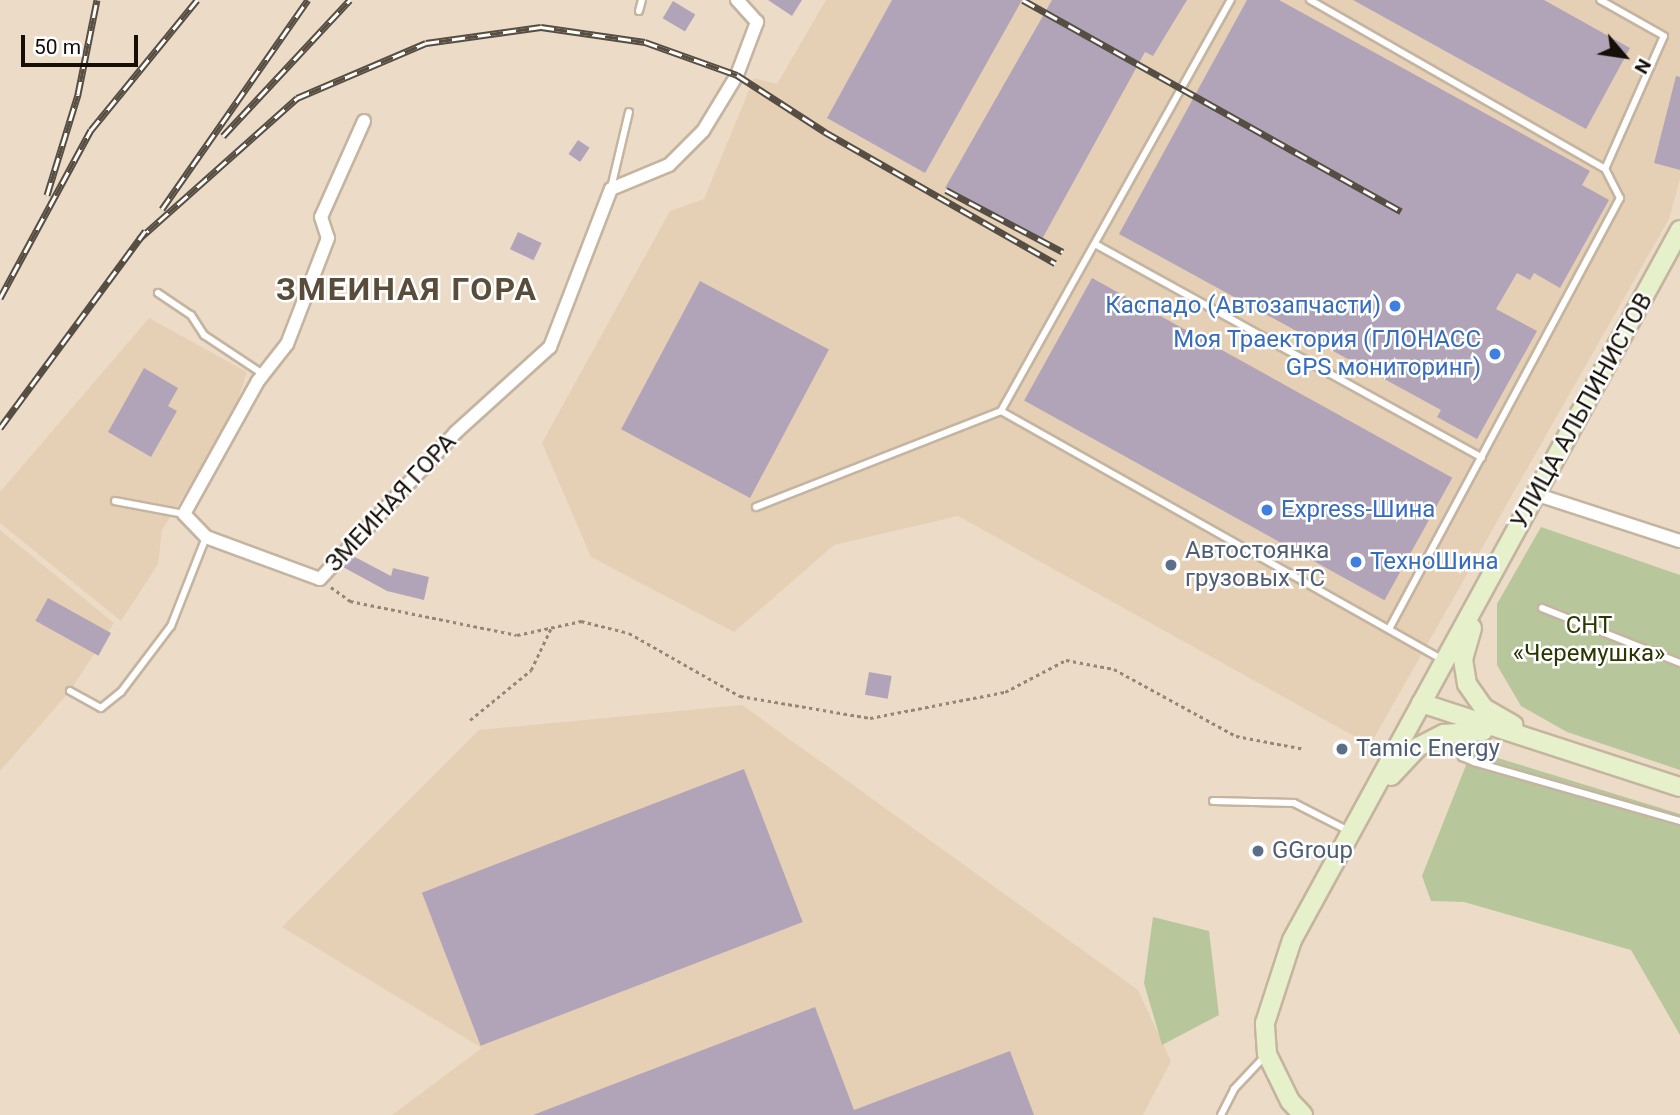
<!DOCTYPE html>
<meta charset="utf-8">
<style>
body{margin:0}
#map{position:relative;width:1680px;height:1115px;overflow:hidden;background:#ecdcc7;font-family:Roboto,sans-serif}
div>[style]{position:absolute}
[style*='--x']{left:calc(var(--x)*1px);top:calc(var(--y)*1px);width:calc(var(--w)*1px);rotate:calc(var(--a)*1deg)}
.built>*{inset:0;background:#e5d0b5}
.green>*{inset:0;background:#b8c69c}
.building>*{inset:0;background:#b1a4b9;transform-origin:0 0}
.path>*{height:2.5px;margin-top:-1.25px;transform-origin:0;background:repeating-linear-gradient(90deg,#938778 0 3.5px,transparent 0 7px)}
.roads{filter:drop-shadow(2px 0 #c4b4a0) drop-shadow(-2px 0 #c4b4a0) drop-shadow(0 2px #c4b4a0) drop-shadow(0 -2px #c4b4a0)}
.lane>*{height:6px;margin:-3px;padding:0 3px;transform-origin:3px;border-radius:3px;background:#fff}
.street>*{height:12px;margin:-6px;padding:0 6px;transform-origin:6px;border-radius:6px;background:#fff}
.secondary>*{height:18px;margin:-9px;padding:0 9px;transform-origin:9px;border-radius:9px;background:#e6f0ca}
.rail>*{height:7px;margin-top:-3.5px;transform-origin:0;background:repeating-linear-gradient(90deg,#fff 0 13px,#574e43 0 26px);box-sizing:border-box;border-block:2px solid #574e43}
.dots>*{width:19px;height:19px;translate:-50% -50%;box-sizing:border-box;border:4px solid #fff;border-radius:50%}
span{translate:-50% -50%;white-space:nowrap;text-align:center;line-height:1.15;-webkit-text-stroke:5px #fff;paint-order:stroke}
.shop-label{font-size:24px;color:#366cbe}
.right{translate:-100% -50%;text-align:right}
.left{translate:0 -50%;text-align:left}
.street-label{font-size:24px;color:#150f08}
.service-label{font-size:24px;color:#4e5e75}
.park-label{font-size:24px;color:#2a3700}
.district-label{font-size:32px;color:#594c3a;font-weight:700;letter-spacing:2px}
.north{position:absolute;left:1589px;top:21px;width:70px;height:70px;-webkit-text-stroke:5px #fff;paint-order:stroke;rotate:119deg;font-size:19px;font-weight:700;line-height:28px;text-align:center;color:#150f08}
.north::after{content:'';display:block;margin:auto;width:24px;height:32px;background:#150f08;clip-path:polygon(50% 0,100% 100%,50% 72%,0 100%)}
.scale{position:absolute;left:21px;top:35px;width:117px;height:32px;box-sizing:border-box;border:4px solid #150f08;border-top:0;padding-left:9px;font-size:21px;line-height:24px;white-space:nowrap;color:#150f08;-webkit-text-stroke:5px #fff;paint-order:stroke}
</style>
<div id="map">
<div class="built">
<div style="clip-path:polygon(826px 0,1680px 0,1680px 179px,1669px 219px,1370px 745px,958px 516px,834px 545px,734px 632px,591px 557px,542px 443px,670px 211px,704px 199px,754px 78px,777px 84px)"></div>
<div style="clip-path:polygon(149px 318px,247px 372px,231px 421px,162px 530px,158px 564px,121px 621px,0 523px,0 492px)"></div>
<div style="clip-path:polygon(0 530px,114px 623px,70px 691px,0 771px)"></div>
<div style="clip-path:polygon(742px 705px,1138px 990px,1171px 1061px,1143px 1115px,392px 1115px,482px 1048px,282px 927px,479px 730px)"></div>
</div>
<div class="green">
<div style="clip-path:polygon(1541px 527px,1680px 575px,1680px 770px,1567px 732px,1521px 706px,1497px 665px,1497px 604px)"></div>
<div style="clip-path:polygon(1472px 750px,1680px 814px,1680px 1035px,1631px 950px,1464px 902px,1431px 901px,1422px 876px)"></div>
<div style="clip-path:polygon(1153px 917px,1209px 931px,1219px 1015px,1162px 1045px,1144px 983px)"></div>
</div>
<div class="building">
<div style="clip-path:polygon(768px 0,802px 0,792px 16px)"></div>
<div style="clip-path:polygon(892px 0,1022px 0,925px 173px,827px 118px)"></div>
<div style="clip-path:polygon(1052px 0,1187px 0,1153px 56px,1145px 52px,1041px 241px,945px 188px)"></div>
<div style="clip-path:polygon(1247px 0,1279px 0,1590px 171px,1582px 185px,1609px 200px,1560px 288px,1534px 273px,1530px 280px,1517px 273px,1496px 309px,1537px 331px,1477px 439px,1437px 417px,1441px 410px,1119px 234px)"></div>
<div style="clip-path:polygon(1353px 0,1544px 0,1630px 48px,1586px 129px)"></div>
<div style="left:673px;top:1px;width:26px;height:20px;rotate:31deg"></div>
<div style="clip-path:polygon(1676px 76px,1680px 77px,1680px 170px,1654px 163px)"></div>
<div style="left:578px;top:140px;width:14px;height:17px;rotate:34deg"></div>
<div style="left:518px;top:232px;width:26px;height:19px;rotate:25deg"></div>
<div style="left:1092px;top:278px;width:412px;height:140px;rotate:29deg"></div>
<div style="left:700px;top:281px;width:146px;height:168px;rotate:28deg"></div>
<div style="clip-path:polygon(144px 368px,178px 388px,168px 406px,177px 411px,151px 457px,108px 432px)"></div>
<div style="clip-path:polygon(353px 556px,391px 576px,393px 568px,429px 577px,424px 600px,387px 591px,343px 567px)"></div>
<div style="left:48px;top:598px;width:72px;height:26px;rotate:29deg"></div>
<div style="left:869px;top:672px;width:23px;height:23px;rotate:10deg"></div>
<div style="left:744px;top:769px;width:164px;height:345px;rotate:69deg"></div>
<div style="clip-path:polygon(815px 1007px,854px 1110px,1010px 1051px,1034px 1115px,533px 1115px)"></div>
</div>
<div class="path">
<div style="--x:331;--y:587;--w:24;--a:36"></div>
<div style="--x:350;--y:601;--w:170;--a:11.5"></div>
<div style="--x:517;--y:635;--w:66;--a:-12.3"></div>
<div style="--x:581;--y:621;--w:49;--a:14"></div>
<div style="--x:629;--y:633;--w:128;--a:29.6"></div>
<div style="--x:740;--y:696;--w:132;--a:9.6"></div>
<div style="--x:870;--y:718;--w:137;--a:-10.9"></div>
<div style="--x:1005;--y:692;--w:69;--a:-27.7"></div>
<div style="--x:1066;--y:660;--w:49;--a:10.6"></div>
<div style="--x:1114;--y:669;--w:139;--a:28.8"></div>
<div style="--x:1236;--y:736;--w:70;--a:10.7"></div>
<div style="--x:470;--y:720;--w:79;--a:-39.3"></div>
<div style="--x:531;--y:670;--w:47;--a:-64.5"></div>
</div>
<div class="roads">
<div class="lane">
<div style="--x:1310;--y:0;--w:340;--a:29.8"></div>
<div style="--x:639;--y:11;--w:11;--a:-75"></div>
<div style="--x:611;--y:188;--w:78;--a:-76.7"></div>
<div style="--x:1095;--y:244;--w:442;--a:28.9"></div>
<div style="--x:158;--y:293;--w:40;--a:34"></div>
<div style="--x:191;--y:315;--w:24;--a:57"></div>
<div style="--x:204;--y:335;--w:71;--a:33.5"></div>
<div style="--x:1001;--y:411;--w:507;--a:29.39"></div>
<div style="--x:115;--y:501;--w:70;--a:10.7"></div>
<div style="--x:756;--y:507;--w:263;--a:-21.4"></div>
<div style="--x:1001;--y:411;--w:471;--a:-60.8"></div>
<div style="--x:1542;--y:608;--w:149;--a:21.7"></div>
<div style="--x:1389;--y:629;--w:489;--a:-61.8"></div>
<div style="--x:1620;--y:198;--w:33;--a:-117"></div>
<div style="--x:1605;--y:169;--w:145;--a:-66.1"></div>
<div style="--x:1664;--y:36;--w:73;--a:-150.6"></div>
<div style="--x:70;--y:691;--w:35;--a:29"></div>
<div style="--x:101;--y:708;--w:26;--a:-39"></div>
<div style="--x:121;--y:692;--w:83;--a:-52.9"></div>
<div style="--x:171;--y:626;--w:96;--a:-68.5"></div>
<div style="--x:1456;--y:736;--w:22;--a:74"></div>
<div style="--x:1462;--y:757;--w:13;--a:23"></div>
<div style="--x:1474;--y:762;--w:214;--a:16"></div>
<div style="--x:1213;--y:801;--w:81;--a:1.4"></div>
<div style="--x:1294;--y:803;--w:64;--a:27"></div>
<div style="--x:1221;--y:1115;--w:29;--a:-63"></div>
<div style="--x:1234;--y:1089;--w:47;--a:-46.7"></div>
</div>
<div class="street">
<div style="--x:364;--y:121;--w:105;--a:114.1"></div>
<div style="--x:321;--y:217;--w:22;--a:72"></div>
<div style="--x:328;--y:238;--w:114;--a:111.1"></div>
<div style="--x:287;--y:344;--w:47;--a:128.1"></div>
<div style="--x:258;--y:381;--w:152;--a:119.1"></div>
<div style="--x:184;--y:514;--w:32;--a:46"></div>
<div style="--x:206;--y:537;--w:121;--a:20.2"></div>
<div style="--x:320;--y:579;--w:199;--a:-47.2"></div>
<div style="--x:455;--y:433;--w:128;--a:-42.2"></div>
<div style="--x:550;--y:347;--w:169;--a:-68.9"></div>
<div style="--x:611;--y:189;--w:63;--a:-22.5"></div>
<div style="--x:669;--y:165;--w:48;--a:-45"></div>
<div style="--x:703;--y:131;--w:66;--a:-58.7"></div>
<div style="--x:737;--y:75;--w:57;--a:-69.3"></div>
<div style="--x:757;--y:22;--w:30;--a:-132"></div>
<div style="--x:1535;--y:494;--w:152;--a:18"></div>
</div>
<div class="secondary">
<div style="--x:1472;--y:628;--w:32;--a:106"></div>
<div style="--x:1463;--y:659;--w:25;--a:81"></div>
<div style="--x:1467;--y:684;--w:29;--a:55"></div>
<div style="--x:1484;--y:708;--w:34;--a:30"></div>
<div style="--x:1421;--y:703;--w:272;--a:18"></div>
<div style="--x:1391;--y:776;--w:40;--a:-47"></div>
<div style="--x:1418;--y:747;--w:29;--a:-27"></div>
<div style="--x:1444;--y:734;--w:39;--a:-4"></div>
<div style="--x:1303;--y:1115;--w:19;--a:-133"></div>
<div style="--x:1290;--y:1101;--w:52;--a:-116.1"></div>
<div style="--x:1267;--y:1054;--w:31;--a:-94"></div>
<div style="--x:1265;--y:1023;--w:87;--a:-72"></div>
<div style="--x:1292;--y:940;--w:809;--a:-61.34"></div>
</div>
</div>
<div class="rail">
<div style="--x:1023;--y:0;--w:433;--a:29.2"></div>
<div style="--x:223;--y:136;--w:186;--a:-47"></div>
<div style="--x:946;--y:190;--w:132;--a:27.9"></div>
<div style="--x:47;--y:195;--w:106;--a:-72.9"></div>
<div style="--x:78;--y:94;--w:96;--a:-78.6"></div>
<div style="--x:162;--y:209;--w:255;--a:-55.1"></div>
<div style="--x:139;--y:239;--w:212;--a:-41.7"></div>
<div style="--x:297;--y:98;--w:140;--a:-23.1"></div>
<div style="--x:426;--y:43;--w:116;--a:-7.9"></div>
<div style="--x:541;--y:27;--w:105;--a:8.2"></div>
<div style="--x:645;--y:42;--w:98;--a:19.7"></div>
<div style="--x:737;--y:75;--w:105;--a:32.9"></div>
<div style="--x:825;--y:132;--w:265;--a:29.7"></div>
<div style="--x:0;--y:298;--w:191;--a:-61.6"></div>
<div style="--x:91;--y:130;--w:168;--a:-50.8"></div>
<div style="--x:0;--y:428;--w:245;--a:-53.6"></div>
</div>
<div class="dots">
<div style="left:1395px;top:306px;background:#3f7fe0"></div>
<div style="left:1495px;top:354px;background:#3f7fe0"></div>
<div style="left:1267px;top:510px;background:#3f7fe0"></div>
<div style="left:1356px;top:562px;background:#3f7fe0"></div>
<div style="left:1171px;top:565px;background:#5c6f8a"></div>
<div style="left:1342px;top:749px;background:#5c6f8a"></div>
<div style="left:1258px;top:851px;background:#5c6f8a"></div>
</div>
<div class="shop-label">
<span class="right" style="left:1381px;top:306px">Каспадо (Автозапчасти)</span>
<span class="right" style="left:1481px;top:354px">Моя Траектория (ГЛОНАСС<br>GPS мониторинг)</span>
<span class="left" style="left:1281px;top:510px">Express-Шина</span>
<span class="left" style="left:1370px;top:562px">ТехноШина</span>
</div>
<div class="street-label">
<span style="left:1582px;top:411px;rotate:-61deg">УЛИЦА АЛЬПИНИСТОВ</span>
<span style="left:391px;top:503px;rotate:-47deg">ЗМЕИНАЯ ГОРА</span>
</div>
<div class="service-label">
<span class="left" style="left:1185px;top:565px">Автостоянка<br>грузовых ТС</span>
<span class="left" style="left:1356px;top:749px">Tamic Energy</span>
<span class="left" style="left:1272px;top:851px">GGroup</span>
</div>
<div class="park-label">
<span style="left:1589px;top:640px">СНТ<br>«Черемушка»</span>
</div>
<div class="district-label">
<span style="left:407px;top:289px">ЗМЕИНАЯ ГОРА</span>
</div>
<div class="north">N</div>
<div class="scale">50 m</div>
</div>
